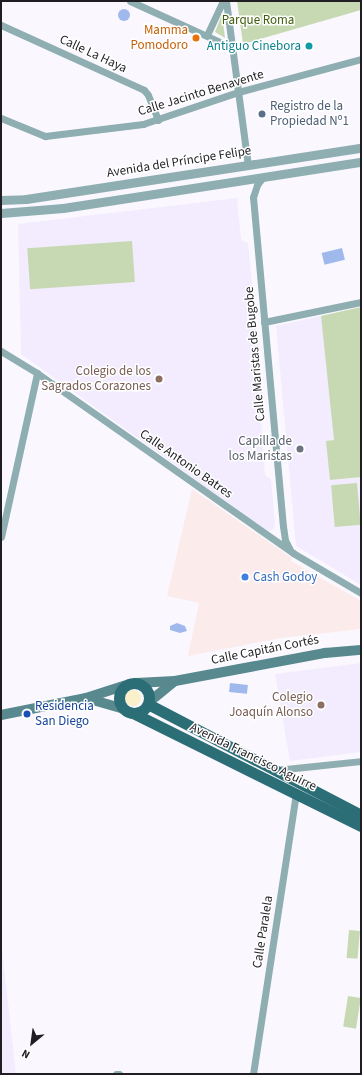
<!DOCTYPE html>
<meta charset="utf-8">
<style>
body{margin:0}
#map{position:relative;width:362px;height:1075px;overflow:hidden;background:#faf8fe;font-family:"Source Sans 3",sans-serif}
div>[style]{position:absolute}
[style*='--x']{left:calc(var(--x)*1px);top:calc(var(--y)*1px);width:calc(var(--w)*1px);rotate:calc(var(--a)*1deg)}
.industrial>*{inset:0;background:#fcebeb}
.education>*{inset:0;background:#f2ecfe}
.green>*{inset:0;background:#c7d9b3;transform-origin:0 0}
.sand>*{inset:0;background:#faf0ca}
.round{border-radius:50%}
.water>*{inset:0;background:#a0b9ed;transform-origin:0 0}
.minor>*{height:7px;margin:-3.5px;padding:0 3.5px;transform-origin:3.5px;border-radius:3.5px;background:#8eaeb2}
.tertiary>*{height:9px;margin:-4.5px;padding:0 4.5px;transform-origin:4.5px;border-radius:4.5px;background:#8eaeb2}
.secondary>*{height:10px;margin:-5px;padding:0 5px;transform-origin:5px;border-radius:5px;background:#58898f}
.primary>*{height:11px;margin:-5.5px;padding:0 5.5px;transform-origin:5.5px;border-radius:5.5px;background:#2c6e76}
.primary>.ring{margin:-5.5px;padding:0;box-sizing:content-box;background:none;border:11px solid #2c6e76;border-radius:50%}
.dots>*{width:11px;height:11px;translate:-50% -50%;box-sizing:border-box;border:2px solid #fff;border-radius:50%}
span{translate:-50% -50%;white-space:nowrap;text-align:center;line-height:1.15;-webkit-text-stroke:3px #fff;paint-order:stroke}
.park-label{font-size:13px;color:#415e0e}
.food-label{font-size:13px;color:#c56008}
.right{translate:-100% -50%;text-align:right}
.culture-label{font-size:13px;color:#0d838f}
.street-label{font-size:13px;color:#201e23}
.service-label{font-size:13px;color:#4e5e75}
.left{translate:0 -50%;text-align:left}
.education-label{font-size:13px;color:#785e54}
.worship-label{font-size:13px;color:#5b616d}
.shop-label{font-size:13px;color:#366cbe}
.transit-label{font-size:13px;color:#164399}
.frame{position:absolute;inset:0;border:2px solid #201e23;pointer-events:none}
.north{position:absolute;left:12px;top:1023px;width:40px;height:40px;-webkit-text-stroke:3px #fff;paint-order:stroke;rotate:209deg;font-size:11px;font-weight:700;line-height:16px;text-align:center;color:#201e23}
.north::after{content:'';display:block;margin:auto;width:14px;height:18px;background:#201e23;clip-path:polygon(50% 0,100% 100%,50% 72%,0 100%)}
</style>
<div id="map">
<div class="industrial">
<div style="clip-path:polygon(192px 489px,292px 558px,291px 561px,361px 601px,361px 629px,281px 638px,188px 656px,199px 603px,167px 596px)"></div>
</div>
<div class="education">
<div style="clip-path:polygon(237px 198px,241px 240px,248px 243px,253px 292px,248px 296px,251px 326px,257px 329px,264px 404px,260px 408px,265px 475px,271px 479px,275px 524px,274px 529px,267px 531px,21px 354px,18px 224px)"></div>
<div style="clip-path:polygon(361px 307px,361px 585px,296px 546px,276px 326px)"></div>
<div style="clip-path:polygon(361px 663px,361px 752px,290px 761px,275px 674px)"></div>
<div style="clip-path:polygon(1px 940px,16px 1074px,1px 1074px)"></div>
</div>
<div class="green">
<div style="clip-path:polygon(237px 1px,361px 1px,361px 10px,243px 44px)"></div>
<div style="clip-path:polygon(222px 14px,225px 38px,215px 32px)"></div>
<div style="left:132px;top:241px;width:41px;height:105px;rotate:86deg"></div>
<div style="clip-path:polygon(361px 307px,361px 477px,330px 480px,326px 441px,334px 440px,321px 316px)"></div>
<div style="left:357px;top:483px;width:42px;height:26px;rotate:85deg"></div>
<div style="left:349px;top:930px;width:11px;height:28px;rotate:5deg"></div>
<div style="left:348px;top:996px;width:13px;height:31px;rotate:9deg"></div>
</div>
<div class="sand">
<div class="round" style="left:125px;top:690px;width:16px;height:16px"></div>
</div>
<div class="water">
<div class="round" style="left:118px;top:9px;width:12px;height:12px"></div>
<div style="left:342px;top:248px;width:12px;height:21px;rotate:76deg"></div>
<div style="clip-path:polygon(177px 623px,185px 626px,187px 631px,180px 633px,170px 630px,170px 626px)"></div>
<div style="left:230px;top:683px;width:18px;height:9px;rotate:6deg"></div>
</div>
<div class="minor">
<div style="--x:130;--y:1;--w:113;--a:24.5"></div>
<div style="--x:226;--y:1;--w:165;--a:82.4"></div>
<div style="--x:1;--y:25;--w:157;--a:24.4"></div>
<div style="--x:144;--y:90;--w:6;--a:51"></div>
<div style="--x:148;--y:95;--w:27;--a:68"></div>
<div style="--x:207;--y:35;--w:38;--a:-65"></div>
<div style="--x:1;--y:118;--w:48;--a:22.2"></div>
<div style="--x:45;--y:136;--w:99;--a:-7"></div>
<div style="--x:143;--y:124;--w:100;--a:-18.6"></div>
<div style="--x:238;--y:92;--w:127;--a:-15"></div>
<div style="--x:263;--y:177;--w:10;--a:127"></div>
<div style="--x:257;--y:185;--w:13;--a:108"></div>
<div style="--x:253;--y:197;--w:330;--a:84.8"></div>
<div style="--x:283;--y:526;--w:14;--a:82"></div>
<div style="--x:285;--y:540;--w:11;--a:63"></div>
<div style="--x:264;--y:322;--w:99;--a:-11.7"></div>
<div style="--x:1;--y:351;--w:42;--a:31.4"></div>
<div style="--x:37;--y:373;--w:313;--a:35.1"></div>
<div style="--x:293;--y:553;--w:79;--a:30.5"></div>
<div style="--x:1;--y:537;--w:168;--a:-77.6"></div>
<div style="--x:276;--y:770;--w:85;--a:-6"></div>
<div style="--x:116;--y:1074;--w:3;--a:0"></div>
<div style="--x:253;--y:1074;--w:284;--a:-81.3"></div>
</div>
<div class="tertiary">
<div style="--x:1;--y:200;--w:25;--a:-2"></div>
<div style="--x:26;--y:199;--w:339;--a:-8.7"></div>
<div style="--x:1;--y:213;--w:62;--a:-4.6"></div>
<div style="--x:63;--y:208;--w:302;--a:-8.8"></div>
</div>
<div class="secondary">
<div style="--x:136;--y:683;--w:39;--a:-3"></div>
<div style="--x:175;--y:681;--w:153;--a:-10.6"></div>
<div style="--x:325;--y:653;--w:36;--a:-5"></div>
<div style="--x:86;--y:698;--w:37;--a:16"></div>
<div style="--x:149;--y:702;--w:33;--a:-39"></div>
<div style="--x:1;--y:715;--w:87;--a:-11.3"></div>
<div style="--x:86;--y:698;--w:40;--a:-18"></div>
</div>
<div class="primary">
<div class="ring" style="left:119px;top:683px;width:19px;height:19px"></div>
<div style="--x:148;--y:704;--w:240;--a:27.5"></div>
<div style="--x:133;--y:713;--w:254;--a:26.4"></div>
</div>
<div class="dots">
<div style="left:196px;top:38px;background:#e8710a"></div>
<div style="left:309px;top:46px;background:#0f9aa8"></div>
<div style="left:262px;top:114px;background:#5c6f8a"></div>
<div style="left:159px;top:379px;background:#8d6e63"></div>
<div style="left:300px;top:449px;background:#6b7280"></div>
<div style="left:245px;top:577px;background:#3f7fe0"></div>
<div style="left:321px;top:705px;background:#8d6e63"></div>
<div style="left:27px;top:714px;background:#1a4fb4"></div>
</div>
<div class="park-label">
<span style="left:258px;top:20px">Parque Roma</span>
</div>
<div class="food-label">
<span class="right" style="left:188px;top:38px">Mamma<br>Pomodoro</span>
</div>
<div class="culture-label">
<span class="right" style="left:301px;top:46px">Antiguo Cinebora</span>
</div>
<div class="street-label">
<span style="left:93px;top:54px;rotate:25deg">Calle La Haya</span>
<span style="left:201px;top:93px;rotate:-17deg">Calle Jacinto Benavente</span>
<span style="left:179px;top:162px;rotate:-9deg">Avenida del Príncipe Felipe</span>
<span style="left:255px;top:354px;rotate:-95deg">Calle Maristas de Bugobe</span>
<span style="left:186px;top:464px;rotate:35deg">Calle Antonio Batres</span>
<span style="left:265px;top:650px;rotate:-11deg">Calle Capitán Cortés</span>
<span style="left:253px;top:757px;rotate:26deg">Avenida Francisco Aguirre</span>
<span style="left:263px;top:932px;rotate:-81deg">Calle Paralela</span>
</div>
<div class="service-label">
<span class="left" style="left:270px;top:114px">Registro de la<br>Propiedad Nº1</span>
</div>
<div class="education-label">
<span class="right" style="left:151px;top:379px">Colegio de los<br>Sagrados Corazones</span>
<span class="right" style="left:313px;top:705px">Colegio<br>Joaquín Alonso</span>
</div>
<div class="worship-label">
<span class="right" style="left:292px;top:449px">Capilla de<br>los Maristas</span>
</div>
<div class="shop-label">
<span class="left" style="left:253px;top:577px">Cash Godoy</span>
</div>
<div class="transit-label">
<span class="left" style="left:35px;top:714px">Residencia<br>San Diego</span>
</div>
<div class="frame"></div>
<div class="north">N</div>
</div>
